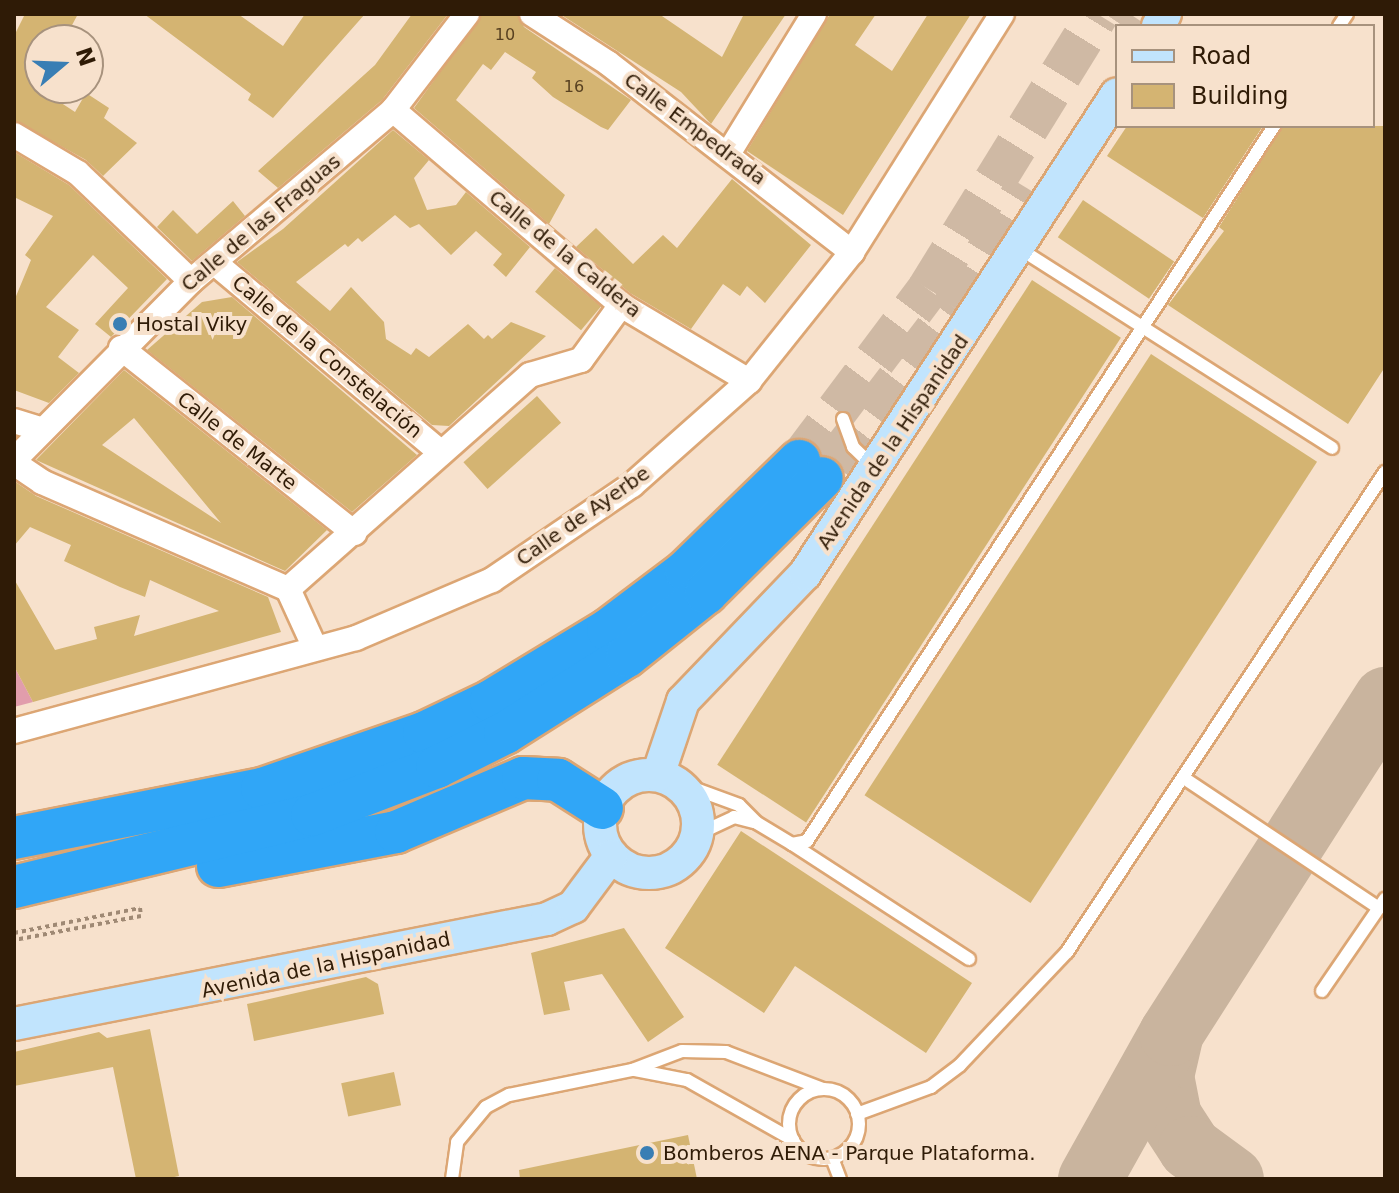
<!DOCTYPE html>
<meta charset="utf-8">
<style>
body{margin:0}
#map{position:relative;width:1399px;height:1193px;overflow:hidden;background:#f7e1cc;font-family:"DejaVu Sans",sans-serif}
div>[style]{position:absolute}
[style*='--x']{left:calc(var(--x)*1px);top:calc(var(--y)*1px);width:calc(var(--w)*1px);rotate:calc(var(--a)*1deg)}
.green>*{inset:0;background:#e19dac}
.taxiway>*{height:64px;margin:-32px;padding:0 32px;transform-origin:32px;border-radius:32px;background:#c9b49e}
.building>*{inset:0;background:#d4b472;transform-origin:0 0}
.highway-tunnel>*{height:42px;margin-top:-21px;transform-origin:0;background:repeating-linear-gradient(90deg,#cfb9a4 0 42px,transparent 0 63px)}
.path>*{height:4px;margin-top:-2px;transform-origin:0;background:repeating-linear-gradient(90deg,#9f8974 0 4px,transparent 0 8px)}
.roads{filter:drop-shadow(2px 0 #dca674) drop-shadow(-2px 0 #dca674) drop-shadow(0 2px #dca674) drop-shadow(0 -2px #dca674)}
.lane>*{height:12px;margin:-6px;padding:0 6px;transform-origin:6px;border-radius:6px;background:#fff}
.lane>.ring{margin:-6px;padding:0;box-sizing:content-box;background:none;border:12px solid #fff;border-radius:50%}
.street>*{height:24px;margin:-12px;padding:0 12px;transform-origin:12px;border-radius:12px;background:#fff}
.secondary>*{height:32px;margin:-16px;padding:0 16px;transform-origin:16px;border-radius:16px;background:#c1e4fd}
.secondary>.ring{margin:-16px;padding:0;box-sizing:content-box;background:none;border:32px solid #c1e4fd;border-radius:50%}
.highway>*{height:42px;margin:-21px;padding:0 21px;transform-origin:21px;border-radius:21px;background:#30a6f7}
.dots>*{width:22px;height:22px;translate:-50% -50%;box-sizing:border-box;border:4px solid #f7e1cc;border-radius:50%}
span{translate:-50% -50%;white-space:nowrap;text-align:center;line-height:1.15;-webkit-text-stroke:8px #f7e1cc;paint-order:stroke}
.number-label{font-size:16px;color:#584121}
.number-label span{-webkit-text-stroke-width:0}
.street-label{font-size:20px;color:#2f1b06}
.poi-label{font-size:20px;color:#2f1b06}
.left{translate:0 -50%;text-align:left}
.frame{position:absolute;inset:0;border:16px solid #2f1b06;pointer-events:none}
.legend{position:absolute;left:1115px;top:24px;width:260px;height:104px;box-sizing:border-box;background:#f7e1cc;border:2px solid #a7927d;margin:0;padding:10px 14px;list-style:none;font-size:24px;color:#2f1b06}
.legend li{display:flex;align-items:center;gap:16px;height:40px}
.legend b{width:40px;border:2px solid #a7927d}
.north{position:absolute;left:24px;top:24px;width:80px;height:80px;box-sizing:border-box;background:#f7e1cc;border:2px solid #a7927d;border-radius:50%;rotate:71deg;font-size:22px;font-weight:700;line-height:32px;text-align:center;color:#2f1b06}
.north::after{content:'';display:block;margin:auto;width:28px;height:36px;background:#397eb4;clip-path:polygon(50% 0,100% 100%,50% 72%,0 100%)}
</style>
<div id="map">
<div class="green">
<div style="clip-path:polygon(14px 666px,33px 702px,14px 707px)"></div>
</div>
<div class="taxiway">
<div style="--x:1171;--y:1037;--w:40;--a:103"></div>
<div style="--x:1162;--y:1076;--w:42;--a:79"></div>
<div style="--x:1170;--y:1117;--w:37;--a:57"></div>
<div style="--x:1190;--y:1148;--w:52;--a:36.4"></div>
<div style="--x:1090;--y:1179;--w:166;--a:-60.8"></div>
<div style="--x:1171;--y:1034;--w:398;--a:-57.4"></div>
</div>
<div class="building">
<div style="clip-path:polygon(25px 14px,78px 14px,64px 40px,40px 40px,40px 89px,75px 112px,86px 93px,109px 108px,104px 118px,137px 143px,103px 176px,86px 160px,14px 120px,14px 36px)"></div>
<div style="clip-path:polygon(144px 14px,238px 14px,283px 46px,305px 14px,365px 14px,273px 118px,248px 100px,251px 94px)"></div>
<div style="clip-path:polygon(412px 14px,448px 14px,382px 100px,278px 188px,258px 171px,375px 65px)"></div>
<div style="clip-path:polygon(482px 14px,517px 14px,524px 27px,631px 100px,608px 130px,601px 127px,553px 97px,532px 78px,536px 72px,505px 52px,491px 70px,483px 64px,456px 100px,565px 195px,549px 224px,414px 108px)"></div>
<div style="clip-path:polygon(560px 14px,659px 14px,722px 57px,744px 14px,786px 14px,711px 124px,681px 92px)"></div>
<div style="clip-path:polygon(830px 14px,876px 14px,855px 45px,892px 71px,928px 14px,971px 14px,843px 215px,747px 151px)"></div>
<div style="clip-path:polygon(1127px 126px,1263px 126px,1203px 218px,1107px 156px)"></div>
<div style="clip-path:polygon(1283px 126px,1385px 126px,1385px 367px,1348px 424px,1168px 305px,1224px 231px,1219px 227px)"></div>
<div style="clip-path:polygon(393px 130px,429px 160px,414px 178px,427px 210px,456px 205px,466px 192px,530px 247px,506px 277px,493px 265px,502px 254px,476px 231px,451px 255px,419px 224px,410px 228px,395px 215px,362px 242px,358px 238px,348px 247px,345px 244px,296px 282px,330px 311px,351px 287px,384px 322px,386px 339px,411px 355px,416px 348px,429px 357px,468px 324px,484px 339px,488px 335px,492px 339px,511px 322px,546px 336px,449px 426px,432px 425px,237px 262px,283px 229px)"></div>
<div style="clip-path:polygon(14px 152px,69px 185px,167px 279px,111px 337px,95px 324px,128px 288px,93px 255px,46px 307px,79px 330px,58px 357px,79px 373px,49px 403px,14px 390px,14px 301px,31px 260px,25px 255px,53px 216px,14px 197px)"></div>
<div style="clip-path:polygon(732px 179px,811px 245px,765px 303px,747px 286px,740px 296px,723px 284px,691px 329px,630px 293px,576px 247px,596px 228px,633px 264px,663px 235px,677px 248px)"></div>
<div style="left:1083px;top:200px;width:110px;height:45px;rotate:34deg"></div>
<div style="clip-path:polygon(233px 201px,245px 216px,192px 261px,157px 227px,173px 210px,197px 234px)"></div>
<div style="left:555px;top:268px;width:60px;height:31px;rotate:40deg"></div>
<div style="left:1032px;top:280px;width:106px;height:578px;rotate:33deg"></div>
<div style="clip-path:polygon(232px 297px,417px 455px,352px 512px,147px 350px,202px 302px)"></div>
<div style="left:1151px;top:354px;width:198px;height:526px;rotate:33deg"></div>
<div style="clip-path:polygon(evenodd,124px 370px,327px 530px,285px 571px,36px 460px,124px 370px,134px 418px,221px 523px,102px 445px,134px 418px)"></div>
<div style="left:537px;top:396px;width:36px;height:99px;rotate:48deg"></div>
<div style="clip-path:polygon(14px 481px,36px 496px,268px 597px,281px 632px,33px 702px,14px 666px,14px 579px,55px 650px,97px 639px,94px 627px,140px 615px,134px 636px,219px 611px,150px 580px,145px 597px,120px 587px,64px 561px,71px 545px,30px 527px,14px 546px)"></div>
<div style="clip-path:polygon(741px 831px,972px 983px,926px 1053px,795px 966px,764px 1013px,665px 948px)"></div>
<div style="clip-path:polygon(624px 928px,684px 1017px,648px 1042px,602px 974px,564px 982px,570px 1010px,544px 1015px,531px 953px)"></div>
<div style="clip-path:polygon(366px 977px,378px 984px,384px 1014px,254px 1041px,247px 1004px)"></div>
<div style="clip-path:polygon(150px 1029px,179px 1176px,165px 1179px,136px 1179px,113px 1067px,14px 1086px,14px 1052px,99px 1032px,107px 1038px)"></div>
<div style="left:394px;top:1072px;width:34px;height:54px;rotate:78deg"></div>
<div style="clip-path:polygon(688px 1135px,697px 1179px,520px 1179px,519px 1170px)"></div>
</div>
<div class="highway-tunnel">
<div style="--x:1123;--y:26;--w:14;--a:-56"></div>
<div style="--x:799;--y:461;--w:215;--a:-53.1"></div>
<div style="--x:928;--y:289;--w:323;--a:-58.3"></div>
<div style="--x:833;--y:464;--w:198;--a:-52.6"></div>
<div style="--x:953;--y:307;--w:140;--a:-58.5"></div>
</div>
<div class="path">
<div style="--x:14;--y:933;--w:128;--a:-11.2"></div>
<div style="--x:140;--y:908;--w:8;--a:83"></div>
<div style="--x:141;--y:916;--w:129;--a:169.3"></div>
</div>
<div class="roads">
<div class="lane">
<div style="--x:1339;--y:26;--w:14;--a:-56"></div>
<div style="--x:1020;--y:249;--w:370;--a:32.5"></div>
<div style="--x:843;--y:419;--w:30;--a:70"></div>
<div style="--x:853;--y:447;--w:29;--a:44"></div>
<div style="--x:1184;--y:778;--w:234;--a:33.7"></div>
<div style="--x:679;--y:783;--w:64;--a:20.1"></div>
<div style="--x:739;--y:805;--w:25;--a:45"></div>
<div style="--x:757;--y:823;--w:41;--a:31"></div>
<div style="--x:792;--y:844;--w:15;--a:-11"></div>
<div style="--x:807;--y:841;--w:854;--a:-56.85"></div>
<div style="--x:698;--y:834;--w:40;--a:-25"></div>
<div style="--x:734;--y:817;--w:21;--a:14"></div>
<div style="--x:792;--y:844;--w:211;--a:33"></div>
<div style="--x:1322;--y:991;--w:112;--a:-55.6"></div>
<div style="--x:635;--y:1070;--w:53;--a:10.9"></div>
<div style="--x:687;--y:1080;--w:122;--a:29.5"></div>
<div class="ring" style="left:789px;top:1089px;width:58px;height:58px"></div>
<div style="--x:857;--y:1114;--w:79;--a:-20"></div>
<div style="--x:931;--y:1087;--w:36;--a:-37"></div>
<div style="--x:960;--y:1065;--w:156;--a:-46.6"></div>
<div style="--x:1067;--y:952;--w:576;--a:-56.48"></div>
<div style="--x:832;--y:1158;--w:22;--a:69"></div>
<div style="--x:452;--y:1179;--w:37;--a:-82"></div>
<div style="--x:457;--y:1142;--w:45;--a:-50.4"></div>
<div style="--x:486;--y:1107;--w:26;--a:-28"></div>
<div style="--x:509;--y:1095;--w:126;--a:-11.5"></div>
<div style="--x:632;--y:1070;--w:53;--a:-20.8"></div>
<div style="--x:682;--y:1051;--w:44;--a:1.3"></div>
<div style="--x:726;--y:1052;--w:104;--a:20.9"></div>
</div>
<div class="street">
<div style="--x:532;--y:14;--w:90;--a:32.8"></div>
<div style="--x:608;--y:63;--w:309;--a:37.8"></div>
<div style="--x:393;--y:110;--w:300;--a:40.5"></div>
<div style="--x:621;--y:305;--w:149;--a:30.7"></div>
<div style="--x:14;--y:135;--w:74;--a:30.7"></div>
<div style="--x:78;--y:173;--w:156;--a:43.7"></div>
<div style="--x:728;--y:154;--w:164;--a:-58.4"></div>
<div style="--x:215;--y:263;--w:292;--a:40"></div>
<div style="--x:121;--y:348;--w:298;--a:38.4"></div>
<div style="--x:14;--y:421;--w:27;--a:17"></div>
<div style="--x:14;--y:460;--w:252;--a:-45.3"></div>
<div style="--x:191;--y:281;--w:265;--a:-40.2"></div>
<div style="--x:393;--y:110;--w:121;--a:-52.4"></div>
<div style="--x:14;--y:463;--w:34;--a:34"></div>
<div style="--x:42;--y:482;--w:268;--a:23.5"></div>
<div style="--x:288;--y:589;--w:323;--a:-41.5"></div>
<div style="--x:530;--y:375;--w:53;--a:-16.4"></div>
<div style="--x:581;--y:360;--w:68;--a:-54"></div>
<div style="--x:288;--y:589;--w:65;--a:65.4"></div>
<div style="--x:14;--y:731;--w:354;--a:-15.2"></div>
<div style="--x:356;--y:638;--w:148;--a:-23.1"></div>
<div style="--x:492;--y:580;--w:169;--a:-34.2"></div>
<div style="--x:632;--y:485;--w:157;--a:-41.6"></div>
<div style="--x:749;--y:381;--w:165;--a:-51.4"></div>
<div style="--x:852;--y:252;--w:281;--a:-57.8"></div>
</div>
<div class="secondary">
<div style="--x:1158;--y:26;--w:14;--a:-60"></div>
<div class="ring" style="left:600px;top:775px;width:66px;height:66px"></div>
<div style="--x:658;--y:775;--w:78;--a:-71.3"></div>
<div style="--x:683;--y:701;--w:176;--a:-46.2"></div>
<div style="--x:805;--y:574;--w:572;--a:-56.98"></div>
<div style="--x:14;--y:1024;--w:543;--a:-11.14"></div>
<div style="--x:547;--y:919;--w:29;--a:-25"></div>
<div style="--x:573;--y:907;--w:64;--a:-53.3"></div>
</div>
<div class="highway">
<div style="--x:14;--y:838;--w:253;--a:-11.2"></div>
<div style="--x:262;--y:789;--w:171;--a:-19.1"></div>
<div style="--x:424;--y:733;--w:74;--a:-25.5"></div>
<div style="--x:491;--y:701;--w:137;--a:-31.3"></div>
<div style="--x:608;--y:630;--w:98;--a:-37.1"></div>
<div style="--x:686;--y:571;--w:158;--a:-44.2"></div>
<div style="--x:218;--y:866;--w:181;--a:-10.8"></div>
<div style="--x:396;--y:832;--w:138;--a:-23"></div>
<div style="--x:523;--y:778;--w:35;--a:3"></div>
<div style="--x:558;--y:780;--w:52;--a:32.5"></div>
<div style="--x:14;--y:887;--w:307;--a:-13.6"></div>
<div style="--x:312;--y:815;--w:134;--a:-21"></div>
<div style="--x:437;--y:767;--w:76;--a:-26.6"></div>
<div style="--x:505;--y:733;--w:144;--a:-32.3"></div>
<div style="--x:627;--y:656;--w:101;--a:-38.6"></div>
<div style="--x:706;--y:593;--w:163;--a:-44.8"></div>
</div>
</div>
<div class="dots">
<div style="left:120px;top:324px;background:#397eb4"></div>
<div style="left:647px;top:1153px;background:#397eb4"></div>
</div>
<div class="number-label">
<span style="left:505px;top:35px">10</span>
<span style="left:574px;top:87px">16</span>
</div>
<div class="street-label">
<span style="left:695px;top:129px;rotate:37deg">Calle Empedrada</span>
<span style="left:261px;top:223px;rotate:-40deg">Calle de las Fraguas</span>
<span style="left:565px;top:254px;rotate:39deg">Calle de la Caldera</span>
<span style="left:327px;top:357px;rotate:40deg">Calle de la Constelación</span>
<span style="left:237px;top:441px;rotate:38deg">Calle de Marte</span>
<span style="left:893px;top:442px;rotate:-56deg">Avenida de la Hispanidad</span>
<span style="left:583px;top:516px;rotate:-35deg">Calle de Ayerbe</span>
<span style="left:326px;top:965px;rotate:-12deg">Avenida de la Hispanidad</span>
</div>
<div class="poi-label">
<span class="left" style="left:136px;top:324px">Hostal Viky</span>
<span class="left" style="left:663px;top:1153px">Bomberos AENA - Parque Plataforma.</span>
</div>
<div class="frame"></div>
<ul class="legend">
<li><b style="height:10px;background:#c1e4fd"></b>Road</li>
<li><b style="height:22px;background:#d4b472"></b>Building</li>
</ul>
<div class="north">N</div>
</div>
